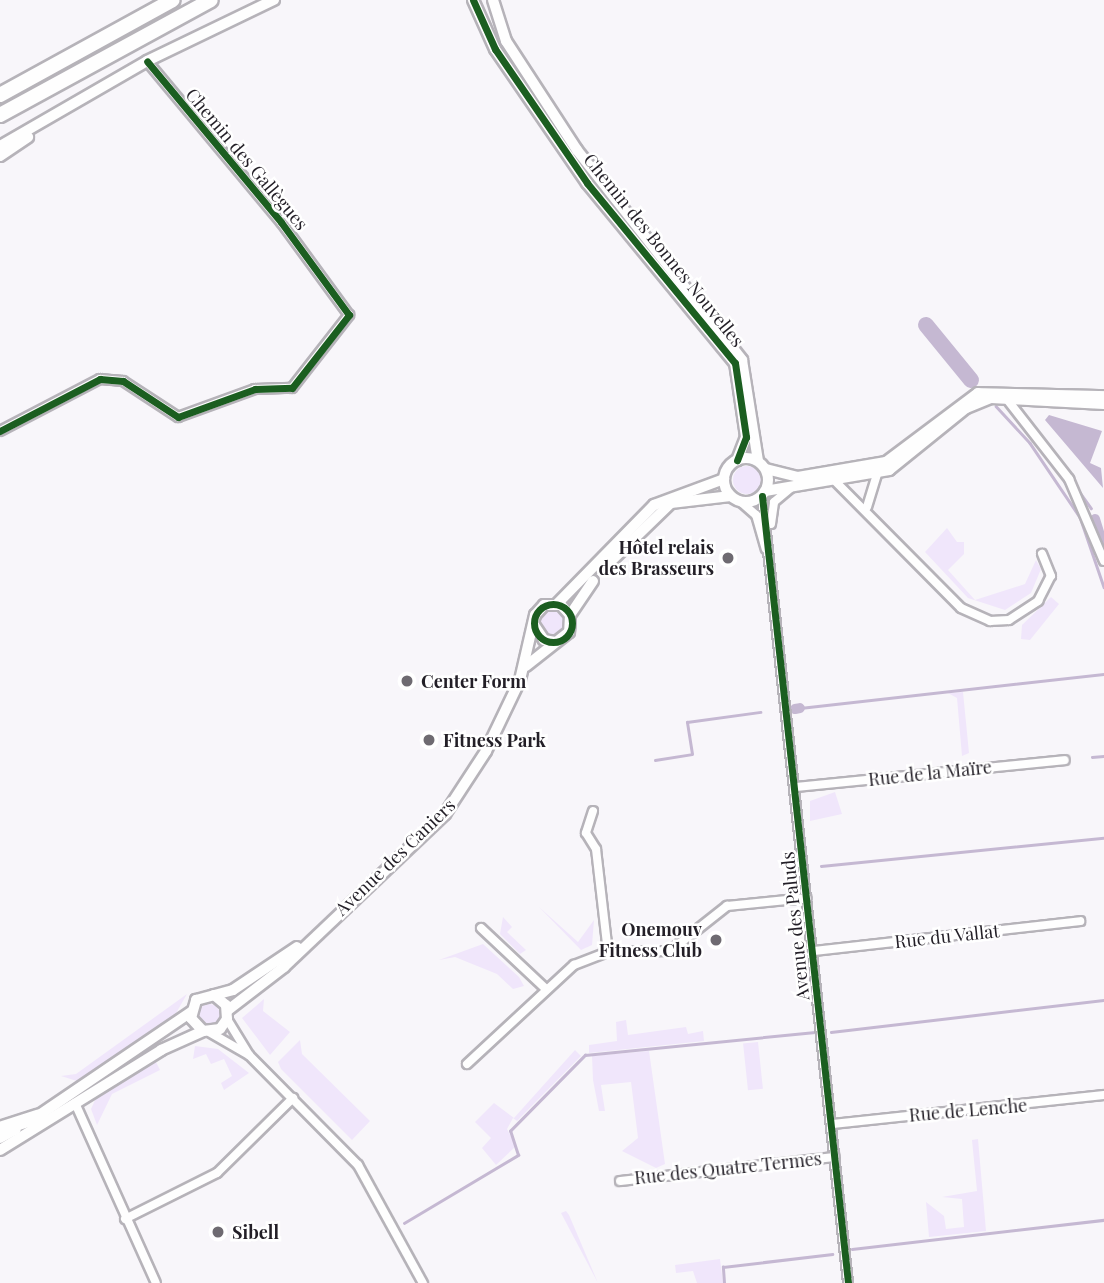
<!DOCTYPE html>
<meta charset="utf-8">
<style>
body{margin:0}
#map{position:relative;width:1104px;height:1283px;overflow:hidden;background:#f8f6fa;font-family:"Playfair Display",serif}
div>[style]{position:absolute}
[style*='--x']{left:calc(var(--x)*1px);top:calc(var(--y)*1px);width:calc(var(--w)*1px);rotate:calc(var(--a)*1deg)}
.green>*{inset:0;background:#f0e6fb;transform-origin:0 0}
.round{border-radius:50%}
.water>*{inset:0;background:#c5b8d2}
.stream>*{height:2.5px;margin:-1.25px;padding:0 1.25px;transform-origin:1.25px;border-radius:1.25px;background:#c5b8d2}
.canal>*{height:10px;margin:-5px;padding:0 5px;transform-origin:5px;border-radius:5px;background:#c5b8d2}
.river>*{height:16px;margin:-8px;padding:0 8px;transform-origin:8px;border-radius:8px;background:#c5b8d2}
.roads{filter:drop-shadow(2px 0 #b6b3b9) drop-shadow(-2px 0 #b6b3b9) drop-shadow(0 2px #b6b3b9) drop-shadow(0 -2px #b6b3b9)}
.minor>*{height:8px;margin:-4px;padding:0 4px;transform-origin:4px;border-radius:4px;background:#fefefe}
.tertiary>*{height:10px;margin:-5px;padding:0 5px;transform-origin:5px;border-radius:5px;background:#fefefe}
.tertiary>.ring{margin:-5px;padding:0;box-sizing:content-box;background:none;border:10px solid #fefefe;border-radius:50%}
.secondary>*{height:10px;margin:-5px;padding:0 5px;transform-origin:5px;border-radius:5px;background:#fefefe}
.motorway>*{height:14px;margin:-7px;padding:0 7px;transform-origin:7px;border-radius:7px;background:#fefefe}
.cycleway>*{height:7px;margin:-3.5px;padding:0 3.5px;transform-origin:3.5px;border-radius:3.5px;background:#1b5e20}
.cycleway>.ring{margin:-3.5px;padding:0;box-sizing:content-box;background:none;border:7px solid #1b5e20;border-radius:50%}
.dots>*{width:19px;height:19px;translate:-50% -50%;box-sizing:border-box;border:4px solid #fff;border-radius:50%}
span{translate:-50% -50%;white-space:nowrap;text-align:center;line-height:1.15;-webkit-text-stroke:5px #fff;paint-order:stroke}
.street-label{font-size:18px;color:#231f27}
.poi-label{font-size:18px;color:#231f27;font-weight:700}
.right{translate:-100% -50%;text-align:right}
.left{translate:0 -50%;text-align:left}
</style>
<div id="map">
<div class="green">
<div class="round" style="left:733px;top:466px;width:28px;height:28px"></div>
<div style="clip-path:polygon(947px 528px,957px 542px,964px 542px,964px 554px,948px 570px,975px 600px,1025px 584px,1036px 560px,1041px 569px,1031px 593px,1005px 610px,968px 598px,925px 552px)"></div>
<div style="clip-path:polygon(1051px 597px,1059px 604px,1030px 640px,1021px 639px,1022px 625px)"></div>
<div class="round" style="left:540px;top:611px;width:24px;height:24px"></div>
<div style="clip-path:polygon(963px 692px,969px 753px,962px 756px,957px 698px,948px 693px)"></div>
<div style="clip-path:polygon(835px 792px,842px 814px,810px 821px,810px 801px)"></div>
<div style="clip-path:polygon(539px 907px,578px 942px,594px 920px,592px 945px,581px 950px)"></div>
<div style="clip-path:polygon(503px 917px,512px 927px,507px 932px,526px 950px,520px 954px,500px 934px)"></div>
<div style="clip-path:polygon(483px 944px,519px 977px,524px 986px,513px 989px,497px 974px,455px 957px,439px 960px)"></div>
<div style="clip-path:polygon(187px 994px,175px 1015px,77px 1081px,61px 1076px,76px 1074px)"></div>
<div style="clip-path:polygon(264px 999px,263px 1011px,290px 1032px,270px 1055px,242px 1018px)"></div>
<div class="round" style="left:198px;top:1004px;width:22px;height:22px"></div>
<div style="clip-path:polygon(626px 1020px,628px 1035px,686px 1027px,688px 1034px,703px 1031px,704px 1041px,589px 1053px,589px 1045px,617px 1041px,616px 1022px)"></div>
<div style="clip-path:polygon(300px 1040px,302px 1054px,370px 1121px,352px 1140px,281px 1069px,278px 1062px)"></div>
<div style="left:758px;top:1042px;width:47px;height:15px;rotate:84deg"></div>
<div style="clip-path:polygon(195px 1046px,218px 1049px,249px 1073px,224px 1090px,221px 1083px,232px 1076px,224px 1059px,211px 1064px,206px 1054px,193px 1059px)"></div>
<div style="clip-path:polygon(575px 1050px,581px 1056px,517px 1121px,513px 1118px,507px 1129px,516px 1146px,496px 1165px,482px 1148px,491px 1138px,475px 1122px,494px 1103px,514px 1118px)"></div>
<div style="clip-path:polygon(649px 1051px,665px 1164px,656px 1168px,622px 1151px,638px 1138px,631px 1082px,601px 1085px,605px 1111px,599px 1111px,593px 1080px,592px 1056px)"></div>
<div style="clip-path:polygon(156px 1062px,160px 1070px,112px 1094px,97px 1125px,91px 1109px,96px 1098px)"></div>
<div style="clip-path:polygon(978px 1139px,986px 1231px,929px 1237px,926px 1202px,944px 1216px,946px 1229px,964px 1227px,962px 1199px,942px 1197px,977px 1191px,972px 1140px)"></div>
<div style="clip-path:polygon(566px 1211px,569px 1215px,598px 1283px,561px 1213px)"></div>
<div style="clip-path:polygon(720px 1259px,723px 1283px,697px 1283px,693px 1271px,676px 1273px,675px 1265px)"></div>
</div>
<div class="water">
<div style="clip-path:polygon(1049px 415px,1102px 431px,1090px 463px,1101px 468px,1103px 488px,1045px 420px)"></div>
</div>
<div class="stream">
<div style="--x:996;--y:406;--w:50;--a:47.4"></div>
<div style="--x:1030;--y:443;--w:89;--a:56"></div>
<div style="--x:1080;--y:517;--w:74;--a:71.1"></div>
<div style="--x:1029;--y:421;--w:107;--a:54.5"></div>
<div style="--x:800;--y:708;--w:306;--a:-6.4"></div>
<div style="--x:1092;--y:757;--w:12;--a:-5"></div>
<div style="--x:655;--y:760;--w:37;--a:-9"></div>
<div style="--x:692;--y:754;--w:32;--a:-99"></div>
<div style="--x:687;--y:722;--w:74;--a:-7.8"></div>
<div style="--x:821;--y:866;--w:284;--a:-5.7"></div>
<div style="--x:831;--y:1032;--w:275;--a:-6.7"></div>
<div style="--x:404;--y:1223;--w:133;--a:-30.8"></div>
<div style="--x:518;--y:1155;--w:25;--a:-108"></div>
<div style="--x:510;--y:1131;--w:107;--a:-45.4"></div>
<div style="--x:585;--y:1055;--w:231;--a:-5.7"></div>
<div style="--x:852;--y:1249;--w:254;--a:-6.6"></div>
<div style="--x:724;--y:1283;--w:16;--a:-94"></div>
<div style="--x:723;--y:1267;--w:110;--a:-6.8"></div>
</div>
<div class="canal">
<div style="--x:1095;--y:519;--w:31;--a:73"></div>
<div style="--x:795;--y:709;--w:5;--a:-11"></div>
</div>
<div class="river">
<div style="--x:926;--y:325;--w:71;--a:50.7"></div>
</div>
<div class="roads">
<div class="minor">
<div style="--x:1006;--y:398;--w:103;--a:52.1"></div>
<div style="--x:1069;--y:479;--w:89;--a:66.9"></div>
<div style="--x:0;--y:431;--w:113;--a:-27.5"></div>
<div style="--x:100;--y:379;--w:23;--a:5"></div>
<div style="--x:123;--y:381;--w:66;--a:33.2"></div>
<div style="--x:178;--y:417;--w:82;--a:-20"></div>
<div style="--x:255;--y:389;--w:37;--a:-2"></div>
<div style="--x:292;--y:388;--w:93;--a:-52"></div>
<div style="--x:349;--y:315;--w:115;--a:-126.2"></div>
<div style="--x:281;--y:222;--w:209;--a:-129.8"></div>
<div style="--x:836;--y:482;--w:177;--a:45.2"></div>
<div style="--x:961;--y:608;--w:32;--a:24"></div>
<div style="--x:990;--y:621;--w:19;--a:-3"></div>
<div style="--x:1009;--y:620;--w:35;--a:-33"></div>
<div style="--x:1038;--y:601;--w:28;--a:-63"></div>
<div style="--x:1051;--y:576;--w:24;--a:-112"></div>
<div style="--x:762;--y:496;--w:792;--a:83.76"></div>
<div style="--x:741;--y:502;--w:20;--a:41"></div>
<div style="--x:756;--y:515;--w:35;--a:74"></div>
<div style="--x:867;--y:507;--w:34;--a:-73"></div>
<div style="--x:771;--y:524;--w:22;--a:-82"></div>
<div style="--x:774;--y:502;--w:23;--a:-40"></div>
<div style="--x:795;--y:787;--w:271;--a:-5.7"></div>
<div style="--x:593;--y:811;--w:23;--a:108"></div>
<div style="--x:586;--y:833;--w:19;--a:58"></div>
<div style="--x:596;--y:849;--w:104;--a:83.4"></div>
<div style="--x:481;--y:928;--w:88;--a:43.2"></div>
<div style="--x:814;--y:951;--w:268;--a:-6.4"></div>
<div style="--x:227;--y:1019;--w:42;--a:58.6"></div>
<div style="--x:209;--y:1032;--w:46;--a:29.9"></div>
<div style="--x:249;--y:1055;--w:155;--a:45.3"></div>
<div style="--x:358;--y:1165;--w:135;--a:61.2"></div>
<div style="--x:467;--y:1064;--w:146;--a:-42.8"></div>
<div style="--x:574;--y:965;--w:36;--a:-21"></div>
<div style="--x:608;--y:952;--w:62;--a:-0.9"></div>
<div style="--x:670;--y:951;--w:73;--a:-38.3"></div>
<div style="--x:727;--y:906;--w:80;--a:-5.7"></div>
<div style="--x:75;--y:1103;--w:197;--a:65.8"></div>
<div style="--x:832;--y:1124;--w:274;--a:-6.1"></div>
<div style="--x:620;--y:1181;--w:216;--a:-6.4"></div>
<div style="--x:125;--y:1219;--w:103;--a:-26.6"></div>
<div style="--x:217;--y:1173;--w:107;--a:-44.6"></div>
</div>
<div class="tertiary">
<div style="--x:473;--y:0;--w:54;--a:65.8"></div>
<div style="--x:495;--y:49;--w:163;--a:55.5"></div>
<div style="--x:587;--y:183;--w:233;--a:50.6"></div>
<div style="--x:735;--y:363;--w:75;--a:81.5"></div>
<div style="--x:746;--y:437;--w:25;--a:111"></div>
<div style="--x:493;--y:0;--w:43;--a:72.4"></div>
<div style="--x:506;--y:41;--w:130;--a:56.9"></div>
<div style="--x:577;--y:150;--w:267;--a:51.8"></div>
<div style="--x:742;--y:360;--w:102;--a:81"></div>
<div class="ring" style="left:724px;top:458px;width:34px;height:34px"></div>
<div style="--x:766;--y:469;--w:33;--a:14"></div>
<div style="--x:798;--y:477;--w:89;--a:-9.7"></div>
<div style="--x:886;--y:462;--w:115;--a:-36.9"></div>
<div style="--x:978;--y:393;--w:126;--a:1.4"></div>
<div style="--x:765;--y:491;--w:126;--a:-9.6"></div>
<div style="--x:889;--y:470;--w:99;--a:-38.8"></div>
<div style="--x:966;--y:408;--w:27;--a:-22"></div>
<div style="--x:991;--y:398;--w:113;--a:3"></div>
<div style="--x:608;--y:564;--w:88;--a:-44.1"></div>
<div style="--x:671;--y:503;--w:60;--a:-6.7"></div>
<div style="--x:557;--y:604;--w:139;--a:-45.6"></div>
<div style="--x:654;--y:505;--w:75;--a:-20.4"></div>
<div style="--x:570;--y:615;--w:41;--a:-55.9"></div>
<div style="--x:534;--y:625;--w:18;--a:56"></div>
<div style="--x:544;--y:640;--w:11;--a:10"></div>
<div style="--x:214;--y:995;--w:16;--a:40"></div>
<div style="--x:226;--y:1005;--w:14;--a:86"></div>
<div style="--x:227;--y:1019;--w:12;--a:125"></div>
<div style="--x:220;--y:1029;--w:17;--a:173"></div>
<div style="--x:203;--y:1031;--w:18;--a:-133"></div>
<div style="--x:191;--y:1018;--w:19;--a:-74"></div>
<div style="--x:196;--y:1000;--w:38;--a:-15"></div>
<div style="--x:233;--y:990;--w:77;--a:-33.9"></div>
<div style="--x:228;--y:1010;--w:71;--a:-37.5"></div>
<div style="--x:284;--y:967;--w:222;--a:-43.5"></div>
<div style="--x:445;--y:814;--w:75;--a:-56.9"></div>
<div style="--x:486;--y:751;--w:79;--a:-64.4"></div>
<div style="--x:520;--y:680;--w:67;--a:-77"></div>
<div style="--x:535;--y:615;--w:13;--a:-48"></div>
<div style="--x:544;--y:605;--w:17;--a:0"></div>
<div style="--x:561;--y:605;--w:13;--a:48"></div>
<div style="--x:570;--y:615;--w:17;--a:93"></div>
<div style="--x:569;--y:632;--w:55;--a:141.7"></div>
<div style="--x:32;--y:1120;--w:192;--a:-34.2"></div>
<div style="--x:0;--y:1138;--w:18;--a:-29"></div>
<div style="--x:0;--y:1150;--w:190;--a:-31.8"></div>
<div style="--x:161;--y:1050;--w:46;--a:-24.3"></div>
</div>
<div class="secondary">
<div style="--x:0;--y:146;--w:170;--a:-30"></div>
<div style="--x:147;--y:61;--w:141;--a:-25.7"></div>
<div style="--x:0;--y:156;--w:34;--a:-34"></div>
</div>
<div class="motorway">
<div style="--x:0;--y:95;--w:197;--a:-28.8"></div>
<div style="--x:0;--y:115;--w:240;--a:-28.6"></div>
<div style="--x:0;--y:1129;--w:40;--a:-18"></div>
</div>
</div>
<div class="cycleway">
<div style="--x:473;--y:0;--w:54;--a:65.8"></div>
<div style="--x:495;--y:49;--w:163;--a:55.5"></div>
<div style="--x:587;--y:183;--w:233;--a:50.6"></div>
<div style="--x:735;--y:363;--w:75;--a:81.5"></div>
<div style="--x:746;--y:437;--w:25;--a:111"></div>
<div style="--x:0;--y:431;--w:113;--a:-27.5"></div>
<div style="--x:100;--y:379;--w:23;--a:5"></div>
<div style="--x:123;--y:381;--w:66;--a:33.2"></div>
<div style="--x:178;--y:417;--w:82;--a:-20"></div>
<div style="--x:255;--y:389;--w:37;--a:-2"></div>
<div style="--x:292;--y:388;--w:93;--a:-52"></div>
<div style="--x:349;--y:315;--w:115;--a:-126.2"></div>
<div style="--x:281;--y:222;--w:209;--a:-129.8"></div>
<div style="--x:762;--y:496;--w:792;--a:83.76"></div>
<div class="ring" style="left:534px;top:604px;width:31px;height:31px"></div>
</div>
<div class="dots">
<div style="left:728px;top:558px;background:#6e6a71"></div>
<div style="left:407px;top:681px;background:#6e6a71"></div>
<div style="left:429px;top:740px;background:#6e6a71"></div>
<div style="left:716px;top:940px;background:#6e6a71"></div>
<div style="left:218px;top:1232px;background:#6e6a71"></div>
</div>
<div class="street-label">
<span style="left:247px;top:159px;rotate:50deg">Chemin des Gallègues</span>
<span style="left:664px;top:250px;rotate:51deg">Chemin des Bonnes Nouvelles</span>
<span style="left:930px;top:773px;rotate:-6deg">Rue de la Maïre</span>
<span style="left:395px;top:857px;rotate:-44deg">Avenue des Caniers</span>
<span style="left:795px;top:926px;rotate:-96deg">Avenue des Paluds</span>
<span style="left:947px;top:936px;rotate:-6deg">Rue du Vallat</span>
<span style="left:968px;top:1110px;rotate:-5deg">Rue de Lenche</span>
<span style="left:728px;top:1168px;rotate:-6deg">Rue des Quatre Termes</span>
</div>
<div class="poi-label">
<span class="right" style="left:714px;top:558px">Hôtel relais<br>des Brasseurs</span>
<span class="left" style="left:421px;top:681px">Center Form</span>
<span class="left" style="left:443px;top:740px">Fitness Park</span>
<span class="right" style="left:702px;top:940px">Onemouv<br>Fitness Club</span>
<span class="left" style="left:232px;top:1232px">Sibell</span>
</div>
</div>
